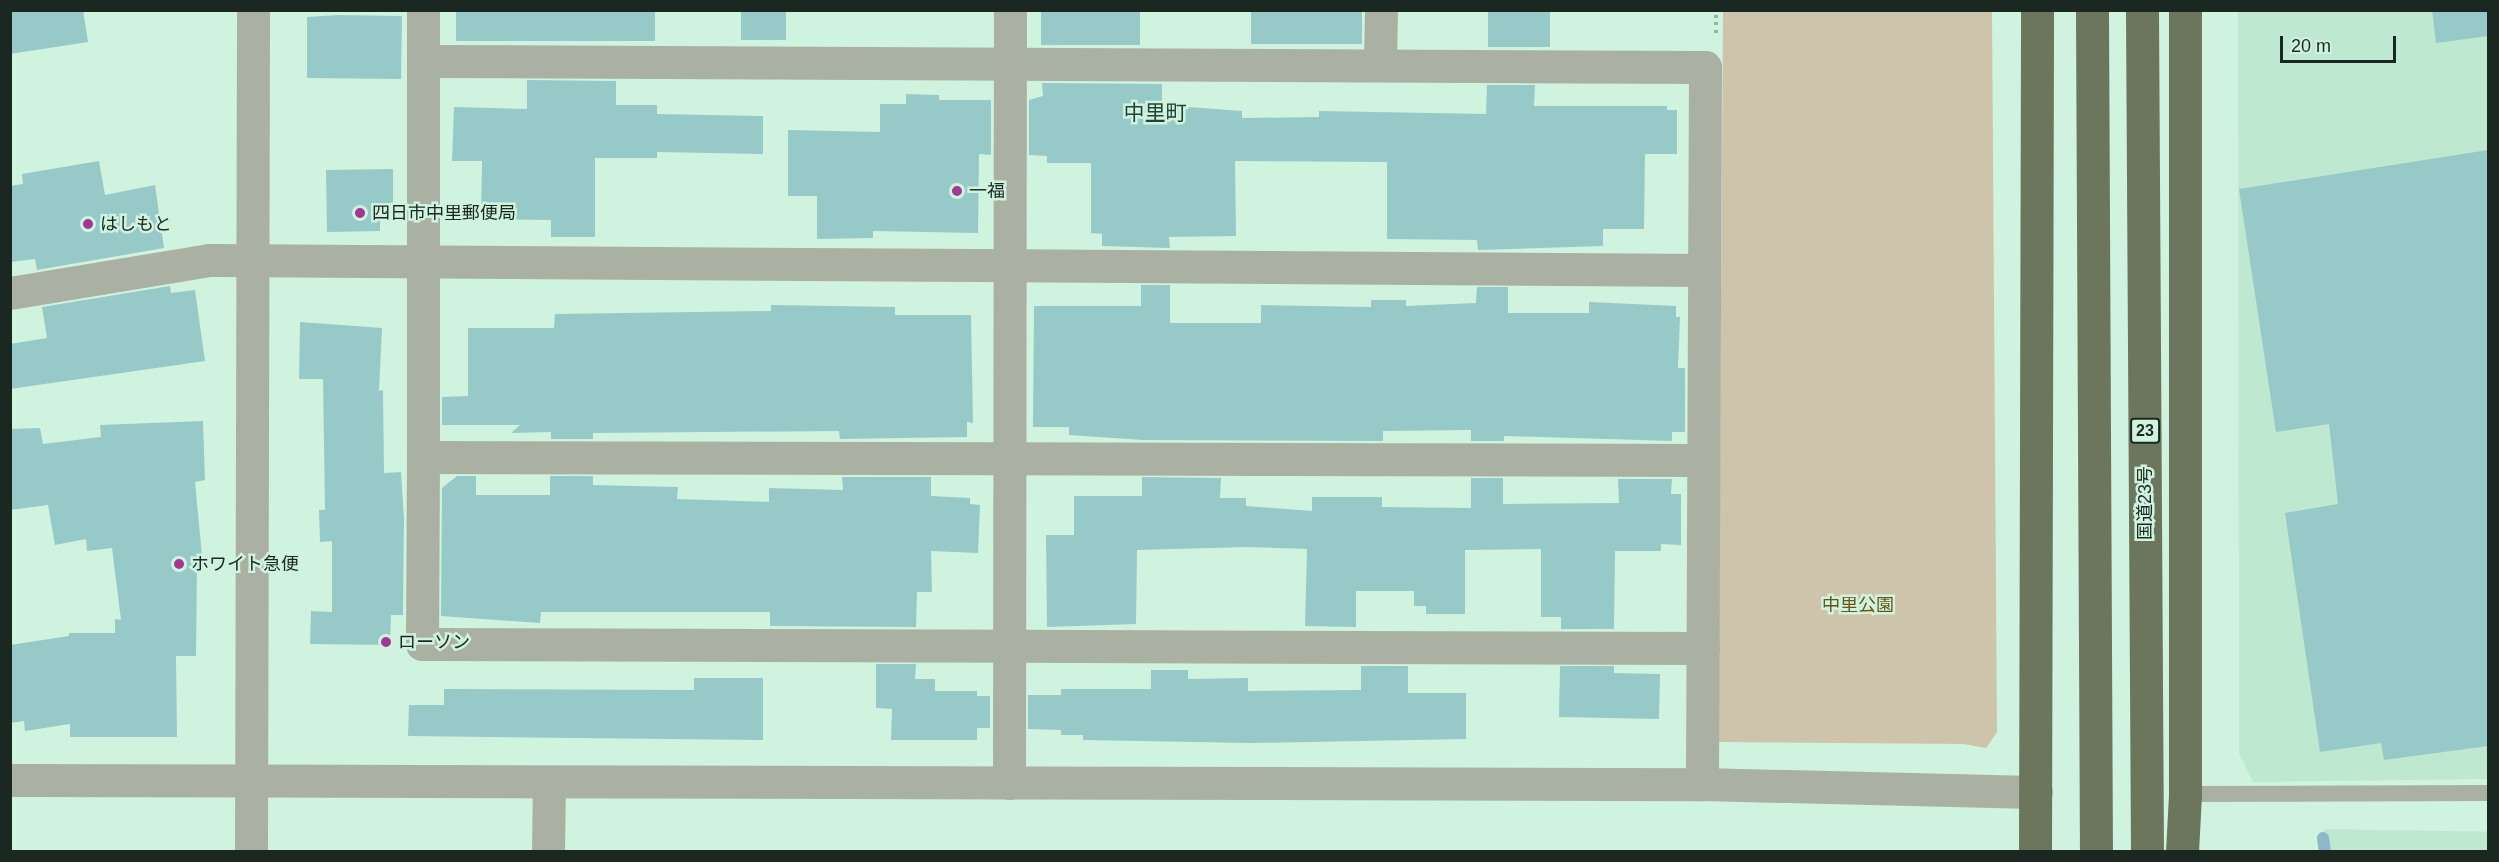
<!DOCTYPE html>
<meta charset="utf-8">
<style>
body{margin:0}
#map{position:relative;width:2499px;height:862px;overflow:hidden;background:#d0f3df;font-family:Helvetica,"Noto Sans JP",sans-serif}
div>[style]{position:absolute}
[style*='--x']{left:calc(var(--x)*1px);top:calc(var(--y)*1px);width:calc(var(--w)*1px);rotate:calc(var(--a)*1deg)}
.built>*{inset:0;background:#bee8d0;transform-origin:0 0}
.green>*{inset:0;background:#cdc4ab}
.stream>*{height:12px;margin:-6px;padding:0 6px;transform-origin:6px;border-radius:6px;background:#8fb7cb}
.building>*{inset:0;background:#97c9c9;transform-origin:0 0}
.path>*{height:4px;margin-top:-2px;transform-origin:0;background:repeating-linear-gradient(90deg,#98b4a4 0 3px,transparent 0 7.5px)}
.service>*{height:16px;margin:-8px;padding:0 8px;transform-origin:8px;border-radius:8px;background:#aab0a2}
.minor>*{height:33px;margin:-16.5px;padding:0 16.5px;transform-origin:16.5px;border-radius:16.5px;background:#aab0a2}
.tertiary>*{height:33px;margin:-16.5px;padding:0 16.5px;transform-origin:16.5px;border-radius:16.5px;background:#aab0a2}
.trunk>*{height:33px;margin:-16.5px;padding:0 16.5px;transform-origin:16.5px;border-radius:16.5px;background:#6c765c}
.dots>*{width:16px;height:16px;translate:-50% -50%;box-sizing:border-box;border:3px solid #d0f3df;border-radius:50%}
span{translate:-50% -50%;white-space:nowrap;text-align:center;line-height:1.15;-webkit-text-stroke:5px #d0f3df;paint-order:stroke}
.shield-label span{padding:2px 4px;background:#d0f3df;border:2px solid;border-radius:4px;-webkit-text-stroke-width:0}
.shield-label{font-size:16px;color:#1b2821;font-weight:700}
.poi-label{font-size:18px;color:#1b2821}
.left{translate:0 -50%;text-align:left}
.street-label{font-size:18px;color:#1b2821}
.park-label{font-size:18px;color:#695517}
.quarter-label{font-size:21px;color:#244233}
.frame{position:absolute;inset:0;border:12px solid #1b2821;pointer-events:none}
.scale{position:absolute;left:2280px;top:36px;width:116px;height:27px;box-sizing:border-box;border:3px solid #1b2821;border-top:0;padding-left:8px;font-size:18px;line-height:21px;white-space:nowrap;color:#1b2821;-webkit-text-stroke:4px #d0f3df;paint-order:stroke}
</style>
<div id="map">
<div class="built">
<div style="clip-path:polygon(2238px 11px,2488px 11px,2488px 779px,2253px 782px,2239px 753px)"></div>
<div style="left:2324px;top:829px;width:164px;height:22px;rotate:1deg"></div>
</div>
<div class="green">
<div style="clip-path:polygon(1723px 11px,1992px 11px,1997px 732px,1986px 748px,1963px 744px,1718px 742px)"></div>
</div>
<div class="stream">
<div style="--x:2323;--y:838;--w:14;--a:82"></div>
</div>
<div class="building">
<div style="clip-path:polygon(10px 10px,83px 10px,88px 42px,10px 54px)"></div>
<div style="left:456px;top:10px;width:199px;height:31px"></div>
<div style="left:741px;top:10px;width:45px;height:30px"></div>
<div style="left:1041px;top:10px;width:99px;height:35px"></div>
<div style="left:1251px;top:10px;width:111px;height:34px"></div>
<div style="left:1488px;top:10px;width:62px;height:37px"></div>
<div style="clip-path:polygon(2432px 10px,2488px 10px,2488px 36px,2436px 43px)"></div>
<div style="clip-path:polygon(338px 15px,402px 16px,401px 79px,307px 78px,307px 17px)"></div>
<div style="clip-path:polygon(527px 80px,616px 81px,616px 105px,657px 105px,657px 114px,763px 116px,763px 154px,657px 152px,657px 158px,595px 158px,595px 237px,551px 237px,551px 220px,481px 219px,482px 161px,452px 161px,454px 107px,527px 109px)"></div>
<div style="clip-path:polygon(1042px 83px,1162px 84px,1162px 105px,1242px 111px,1242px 118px,1319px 117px,1319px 111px,1486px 114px,1487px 85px,1535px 85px,1534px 106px,1667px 106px,1667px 110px,1677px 110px,1677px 154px,1645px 154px,1644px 229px,1603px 229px,1603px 246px,1478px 250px,1477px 240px,1387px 239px,1387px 162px,1235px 161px,1236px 236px,1169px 237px,1170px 248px,1102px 246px,1102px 234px,1091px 233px,1091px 163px,1047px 163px,1047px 156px,1029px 155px,1029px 100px,1043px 96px)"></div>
<div style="clip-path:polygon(906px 94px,939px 95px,939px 100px,991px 100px,991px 155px,979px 154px,978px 233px,873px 231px,873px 238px,817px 239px,817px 196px,788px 196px,788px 130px,880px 132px,880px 104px,906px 104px)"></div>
<div style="clip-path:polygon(2488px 150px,2488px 746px,2384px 760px,2381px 743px,2320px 752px,2285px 513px,2338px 504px,2329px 424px,2276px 432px,2239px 189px)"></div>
<div style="clip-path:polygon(99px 161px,105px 195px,155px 185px,164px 248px,37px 270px,35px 259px,10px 262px,10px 186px,23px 184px,22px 174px)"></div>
<div style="clip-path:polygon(393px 169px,393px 210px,380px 210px,380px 231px,327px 232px,326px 170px)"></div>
<div style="clip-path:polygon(1141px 285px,1170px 285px,1170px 323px,1261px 323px,1261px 305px,1371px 307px,1371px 300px,1406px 300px,1406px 306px,1476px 303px,1477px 287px,1508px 287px,1508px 313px,1589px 313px,1589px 302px,1676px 306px,1676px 317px,1680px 317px,1678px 368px,1685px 368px,1685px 432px,1672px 432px,1672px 441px,1504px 436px,1504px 441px,1471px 441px,1471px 430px,1383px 431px,1383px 441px,1143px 440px,1069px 435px,1069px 427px,1033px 427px,1034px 306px,1141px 306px)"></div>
<div style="clip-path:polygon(170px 286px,171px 293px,195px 290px,205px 361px,10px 389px,10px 344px,47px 338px,42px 307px)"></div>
<div style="clip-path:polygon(771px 305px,895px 307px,895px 315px,971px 315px,973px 423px,967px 422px,967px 437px,840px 439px,839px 431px,593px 433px,593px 439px,551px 439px,551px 432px,511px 433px,520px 425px,442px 425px,442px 397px,468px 396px,468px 328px,554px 328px,555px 314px,771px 311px)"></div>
<div style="clip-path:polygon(300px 322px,382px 328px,379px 391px,383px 390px,384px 473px,401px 472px,404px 519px,403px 615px,391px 615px,390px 645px,310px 644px,311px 611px,332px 612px,332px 541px,320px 542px,319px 510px,325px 510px,323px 379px,299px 379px)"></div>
<div style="clip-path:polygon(203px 421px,205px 480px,195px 482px,203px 566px,197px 567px,196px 656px,176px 656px,177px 737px,70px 737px,70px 724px,25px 731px,24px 721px,10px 723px,10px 645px,69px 636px,69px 633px,115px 633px,115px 619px,121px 620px,112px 548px,87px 551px,86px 539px,55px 545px,48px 505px,10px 510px,10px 429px,40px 428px,43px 444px,101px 437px,100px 425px)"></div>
<div style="clip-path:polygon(457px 476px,476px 476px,476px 495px,550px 495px,550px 476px,593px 476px,593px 485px,678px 487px,677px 499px,769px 502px,769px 488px,843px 490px,842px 477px,931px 477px,931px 496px,970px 498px,970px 504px,980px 505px,978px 553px,931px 551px,932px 592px,917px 592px,916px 627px,770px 626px,770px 612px,541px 612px,540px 623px,441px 616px,442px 488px)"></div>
<div style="clip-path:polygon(1142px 477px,1221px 478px,1220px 498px,1246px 498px,1246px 506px,1312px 511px,1312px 497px,1382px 497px,1382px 507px,1471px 508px,1471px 478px,1503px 478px,1503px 504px,1619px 503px,1618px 479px,1672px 479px,1671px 494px,1681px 494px,1681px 545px,1661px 544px,1661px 551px,1615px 551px,1614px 629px,1561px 629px,1561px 617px,1541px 617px,1541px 549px,1465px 550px,1465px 614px,1426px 614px,1426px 606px,1414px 606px,1414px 591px,1356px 591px,1356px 627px,1305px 626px,1307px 549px,1247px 547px,1137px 550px,1136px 624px,1047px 627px,1046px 535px,1074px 535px,1074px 496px,1142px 496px)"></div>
<div style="clip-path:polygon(876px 664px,916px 664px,915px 679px,935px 679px,935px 691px,977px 691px,977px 696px,990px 696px,990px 728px,977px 728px,977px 740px,891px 740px,892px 709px,876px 708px)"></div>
<div style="clip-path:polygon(1361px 666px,1408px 666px,1408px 693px,1466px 693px,1466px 739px,1251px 743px,1083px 740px,1083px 735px,1061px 735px,1061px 730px,1028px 729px,1028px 695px,1061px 695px,1061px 689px,1151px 689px,1151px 670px,1188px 670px,1188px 679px,1248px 678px,1248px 691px,1361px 690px)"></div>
<div style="clip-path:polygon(1560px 666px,1614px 666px,1614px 673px,1660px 674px,1659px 719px,1559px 717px)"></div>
<div style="clip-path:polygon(694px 678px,763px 678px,763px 740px,408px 736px,409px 705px,444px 705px,444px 689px,694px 690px)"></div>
</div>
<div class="path">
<div style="--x:1716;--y:33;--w:23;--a:-90"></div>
</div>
<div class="service">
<div style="--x:2185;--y:794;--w:303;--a:-0.2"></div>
</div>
<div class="minor">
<div style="--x:423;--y:61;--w:51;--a:-90"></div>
<div style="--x:1380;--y:63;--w:53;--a:-88.9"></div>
<div style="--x:10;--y:293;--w:202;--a:-9.4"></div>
<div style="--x:209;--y:260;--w:1495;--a:0.38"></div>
<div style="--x:423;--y:457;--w:187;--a:90.3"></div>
<div style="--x:422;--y:644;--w:1281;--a:0.18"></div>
<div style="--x:1009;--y:783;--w:773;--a:-89.93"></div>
<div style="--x:1702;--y:784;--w:717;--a:-89.76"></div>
<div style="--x:1705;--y:67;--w:1282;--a:-179.73"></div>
<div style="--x:423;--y:61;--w:396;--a:90"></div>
<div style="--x:423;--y:457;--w:1280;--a:0.13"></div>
<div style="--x:548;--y:852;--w:70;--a:-89.2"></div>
</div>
<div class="tertiary">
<div style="--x:10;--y:780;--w:1692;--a:0.14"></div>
<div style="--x:1702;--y:784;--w:334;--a:1.4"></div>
<div style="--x:251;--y:852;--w:842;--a:-89.86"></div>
</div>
<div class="trunk">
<div style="--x:2092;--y:10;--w:842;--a:89.73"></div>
<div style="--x:2142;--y:10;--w:842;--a:89.66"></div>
<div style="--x:2035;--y:852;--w:842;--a:-89.86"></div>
<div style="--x:2182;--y:852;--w:58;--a:-87"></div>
<div style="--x:2185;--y:794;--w:784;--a:-90"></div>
</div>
<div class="dots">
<div style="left:957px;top:191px;background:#a43694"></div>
<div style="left:360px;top:213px;background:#a43694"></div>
<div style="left:88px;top:224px;background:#a43694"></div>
<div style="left:179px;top:564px;background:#a43694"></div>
<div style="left:386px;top:642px;background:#a43694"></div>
</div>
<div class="shield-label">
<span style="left:2145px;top:431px">23</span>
</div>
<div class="poi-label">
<span class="left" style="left:969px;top:191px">一福</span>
<span class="left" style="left:372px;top:213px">四日市中里郵便局</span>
<span class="left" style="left:100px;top:224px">はしもと</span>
<span class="left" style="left:191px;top:564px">ホワイト急便</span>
<span class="left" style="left:398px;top:642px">ローソン</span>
</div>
<div class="street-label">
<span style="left:2145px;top:503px;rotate:-90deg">国道23号</span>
</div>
<div class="park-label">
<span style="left:1858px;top:605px">中里公園</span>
</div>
<div class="quarter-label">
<span style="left:1155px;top:113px">中里町</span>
</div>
<div class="frame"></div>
<div class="scale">20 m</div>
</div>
